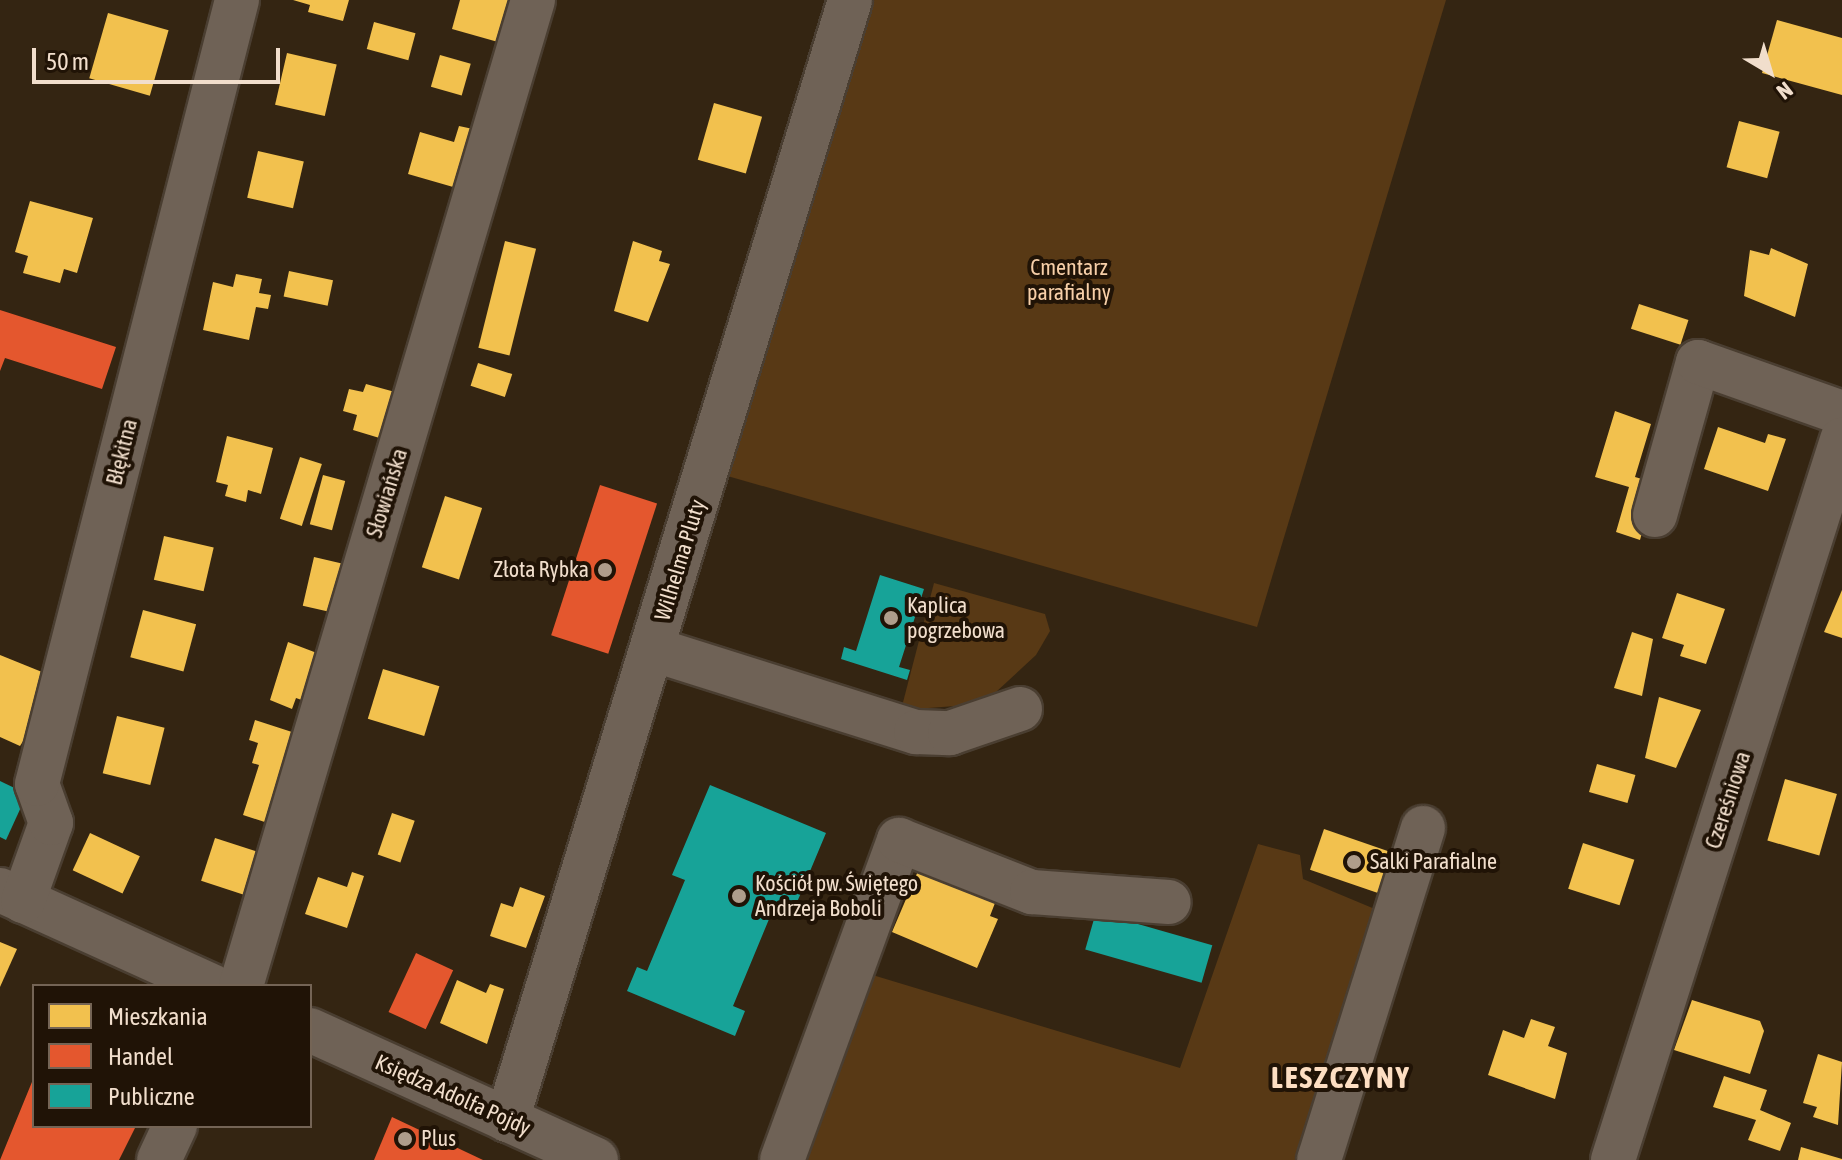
<!DOCTYPE html>
<meta charset="utf-8">
<style>
body{margin:0}
#map{position:relative;width:1842px;height:1160px;overflow:hidden;background:#342512;font-family:"Asap Condensed",sans-serif}
div>[style]{position:absolute}
[style*='--x']{left:calc(var(--x)*1px);top:calc(var(--y)*1px);width:calc(var(--w)*1px);rotate:calc(var(--a)*1deg)}
.green>*{inset:0;background:#583915}
.homes>*{inset:0;background:#f2c14e;transform-origin:0 0}
.shops>*{inset:0;background:#e4572e;transform-origin:0 0}
.public>*{inset:0;background:#17a398;transform-origin:0 0}
.roads{filter:drop-shadow(2px 0 #4a3e31) drop-shadow(-2px 0 #4a3e31) drop-shadow(0 2px #4a3e31) drop-shadow(0 -2px #4a3e31)}
.minor>*{height:44px;margin:-22px;padding:0 22px;transform-origin:22px;border-radius:22px;background:#6f6256}
.dots>*{width:22px;height:22px;translate:-50% -50%;box-sizing:border-box;border:4px solid #201306;border-radius:50%}
span{translate:-50% -50%;white-space:nowrap;text-align:center;line-height:1.15;-webkit-text-stroke:8px #201306;paint-order:stroke}
.park-label{font-size:22px;color:#f7cfa8}
.street-label{font-size:22px;color:#f1decc}
.poi-label{font-size:22px;color:#f1decc}
.right{translate:-100% -50%;text-align:right}
.left{translate:0 -50%;text-align:left}
.district-label{font-size:30px;color:#fddec2;font-weight:700;letter-spacing:2px}
.legend{position:absolute;left:32px;top:984px;width:280px;height:144px;box-sizing:border-box;background:#201306;border:2px solid #746455;margin:0;padding:10px 14px;list-style:none;font-size:24px;color:#f1decc}
.legend li{display:flex;align-items:center;gap:16px;height:40px}
.legend b{width:40px;border:2px solid #746455}
.north{position:absolute;left:1730px;top:32px;width:80px;height:80px;-webkit-text-stroke:6px #201306;paint-order:stroke;rotate:142deg;font-size:22px;font-weight:700;line-height:32px;text-align:center;color:#f1decc}
.north::after{content:'';display:block;margin:auto;width:28px;height:36px;background:#f1decc;clip-path:polygon(50% 0,100% 100%,50% 72%,0 100%)}
.scale{position:absolute;left:32px;top:48px;width:248px;height:36px;box-sizing:border-box;border:4px solid #f1decc;border-top:0;padding-left:10px;font-size:24px;line-height:28px;white-space:nowrap;color:#f1decc;-webkit-text-stroke:6px #201306;paint-order:stroke}
</style>
<div id="map">
<div class="green">
<div style="clip-path:polygon(863px 0,1446px 0,1257px 627px,717px 473px)"></div>
<div style="clip-path:polygon(934px 583px,1045px 614px,1050px 631px,1036px 655px,983px 704px,901px 710px)"></div>
<div style="clip-path:polygon(1258px 844px,1300px 855px,1303px 879px,1382px 912px,1298px 1160px,802px 1160px,866px 973px,1180px 1068px)"></div>
</div>
<div class="homes">
<div style="clip-path:polygon(293px 0,349px 0,343px 21px,308px 12px,310px 5px)"></div>
<div style="clip-path:polygon(460px 0,509px 0,498px 42px,452px 29px)"></div>
<div style="left:108px;top:13px;width:63px;height:68px;rotate:16deg"></div>
<div style="clip-path:polygon(1777px 20px,1842px 38px,1842px 95px,1762px 73px)"></div>
<div style="left:374px;top:22px;width:43px;height:28px;rotate:15deg"></div>
<div style="left:287px;top:53px;width:51px;height:53px;rotate:13deg"></div>
<div style="left:440px;top:55px;width:32px;height:33px;rotate:16deg"></div>
<div style="left:714px;top:103px;width:50px;height:59px;rotate:16deg"></div>
<div style="left:1739px;top:121px;width:42px;height:48px;rotate:15deg"></div>
<div style="clip-path:polygon(459px 126px,473px 129px,467px 191px,408px 174px,420px 132px,454px 142px)"></div>
<div style="left:258px;top:151px;width:47px;height:48px;rotate:13deg"></div>
<div style="clip-path:polygon(30px 201px,93px 218px,77px 273px,64px 269px,60px 283px,23px 273px,28px 256px,15px 252px)"></div>
<div style="left:505px;top:241px;width:32px;height:110px;rotate:14deg"></div>
<div style="clip-path:polygon(633px 241px,662px 251px,659px 261px,670px 264px,648px 322px,614px 311px)"></div>
<div style="clip-path:polygon(1771px 248px,1808px 264px,1795px 317px,1744px 296px,1750px 250px,1769px 255px)"></div>
<div style="left:289px;top:271px;width:45px;height:26px;rotate:12deg"></div>
<div style="clip-path:polygon(236px 274px,262px 279px,259px 293px,271px 295px,268px 309px,256px 307px,249px 340px,203px 330px,213px 282px,233px 287px)"></div>
<div style="left:1639px;top:304px;width:52px;height:26px;rotate:18deg"></div>
<div style="left:478px;top:363px;width:36px;height:24px;rotate:18deg"></div>
<div style="clip-path:polygon(366px 384px,395px 392px,396px 443px,353px 430px,357px 415px,343px 411px,349px 389px,363px 392px)"></div>
<div style="clip-path:polygon(1615px 411px,1651px 424px,1635px 477px,1656px 483px,1640px 540px,1616px 532px,1629px 487px,1595px 477px)"></div>
<div style="clip-path:polygon(1718px 427px,1765px 443px,1768px 434px,1786px 439px,1768px 491px,1704px 469px)"></div>
<div style="clip-path:polygon(227px 436px,273px 448px,261px 494px,248px 490px,246px 502px,225px 496px,228px 485px,216px 482px)"></div>
<div style="left:300px;top:457px;width:23px;height:65px;rotate:18deg"></div>
<div style="left:323px;top:475px;width:23px;height:51px;rotate:15deg"></div>
<div style="left:445px;top:496px;width:39px;height:75px;rotate:18deg"></div>
<div style="left:164px;top:536px;width:51px;height:45px;rotate:13deg"></div>
<div style="left:314px;top:557px;width:44px;height:50px;rotate:13deg"></div>
<div style="clip-path:polygon(1842px 590px,1842px 638px,1824px 632px)"></div>
<div style="clip-path:polygon(1677px 593px,1725px 609px,1706px 664px,1680px 656px,1684px 645px,1662px 638px)"></div>
<div style="left:143px;top:610px;width:55px;height:49px;rotate:15deg"></div>
<div style="clip-path:polygon(1632px 632px,1653px 639px,1642px 696px,1614px 688px)"></div>
<div style="clip-path:polygon(288px 642px,330px 658px,313px 704px,296px 698px,292px 709px,270px 700px)"></div>
<div style="clip-path:polygon(0 655px,42px 672px,37px 719px,20px 746px,0 737px)"></div>
<div style="left:383px;top:669px;width:59px;height:52px;rotate:17deg"></div>
<div style="clip-path:polygon(1659px 697px,1701px 710px,1676px 768px,1645px 758px)"></div>
<div style="left:117px;top:716px;width:49px;height:59px;rotate:14deg"></div>
<div style="clip-path:polygon(255px 720px,292px 732px,280px 827px,243px 815px,259px 765px,252px 763px,258px 743px,249px 740px)"></div>
<div style="left:1597px;top:764px;width:40px;height:29px;rotate:16deg"></div>
<div style="left:1785px;top:779px;width:54px;height:64px;rotate:16deg"></div>
<div style="left:392px;top:813px;width:24px;height:44px;rotate:19deg"></div>
<div style="left:1324px;top:829px;width:78px;height:43px;rotate:19deg"></div>
<div style="left:90px;top:833px;width:55px;height:41px;rotate:25deg"></div>
<div style="left:215px;top:838px;width:59px;height:45px;rotate:18deg"></div>
<div style="left:1583px;top:843px;width:54px;height:48px;rotate:18deg"></div>
<div style="clip-path:polygon(918px 871px,995px 903px,990px 916px,998px 919px,977px 968px,892px 932px)"></div>
<div style="clip-path:polygon(352px 872px,364px 876px,347px 928px,305px 914px,318px 877px,347px 887px)"></div>
<div style="clip-path:polygon(520px 887px,545px 896px,526px 948px,490px 936px,501px 903px,513px 907px)"></div>
<div style="clip-path:polygon(0 942px,17px 949px,0 987px)"></div>
<div style="clip-path:polygon(457px 980px,486px 993px,490px 984px,504px 989px,487px 1044px,440px 1023px)"></div>
<div style="clip-path:polygon(1692px 1000px,1760px 1021px,1764px 1031px,1750px 1074px,1674px 1050px)"></div>
<div style="clip-path:polygon(1531px 1019px,1555px 1027px,1548px 1046px,1567px 1053px,1555px 1099px,1488px 1075px,1503px 1030px,1524px 1038px)"></div>
<div style="clip-path:polygon(1818px 1054px,1842px 1062px,1838px 1125px,1813px 1117px,1817px 1107px,1803px 1103px)"></div>
<div style="clip-path:polygon(1724px 1076px,1767px 1090px,1760px 1110px,1791px 1123px,1780px 1151px,1748px 1140px,1756px 1120px,1713px 1107px)"></div>
<div style="clip-path:polygon(1801px 1147px,1842px 1159px,1842px 1160px,1798px 1160px)"></div>
</div>
<div class="shops">
<div style="clip-path:polygon(0 310px,116px 347px,102px 389px,5px 358px,0 371px)"></div>
<div style="left:600px;top:485px;width:60px;height:158px;rotate:18deg"></div>
<div style="left:416px;top:953px;width:41px;height:65px;rotate:25deg"></div>
<div style="clip-path:polygon(34px 1077px,34px 1126px,136px 1126px,119px 1160px,0 1160px)"></div>
<div style="clip-path:polygon(392px 1117px,483px 1160px,374px 1160px)"></div>
</div>
<div class="public">
<div style="clip-path:polygon(880px 575px,924px 589px,899px 667px,910px 670px,907px 680px,841px 659px,844px 647px,856px 651px)"></div>
<div style="clip-path:polygon(0 781px,27px 794px,6px 840px,0 837px)"></div>
<div style="clip-path:polygon(710px 785px,826px 833px,790px 919px,772px 912px,733px 1006px,745px 1011px,735px 1036px,627px 991px,637px 967px,647px 971px,685px 880px,672px 875px)"></div>
<div style="left:1096px;top:912px;width:121px;height:39px;rotate:16deg"></div>
</div>
<div class="roads">
<div class="minor">
<div style="--x:1655;--y:515;--w:159;--a:-74.3"></div>
<div style="--x:1698;--y:362;--w:153;--a:19.5"></div>
<div style="--x:652;--y:649;--w:277;--a:17.5"></div>
<div style="--x:916;--y:732;--w:34;--a:2"></div>
<div style="--x:950;--y:733;--w:74;--a:-18.9"></div>
<div style="--x:0;--y:890;--w:233;--a:24.4"></div>
<div style="--x:23;--y:901;--w:83;--a:-70.3"></div>
<div style="--x:51;--y:823;--w:41;--a:-109.7"></div>
<div style="--x:37;--y:784;--w:809;--a:-75.69"></div>
<div style="--x:241;--y:986;--w:1028;--a:-73.5"></div>
<div style="--x:310;--y:1030;--w:314;--a:24.4"></div>
<div style="--x:507;--y:1120;--w:1171;--a:-72.97"></div>
<div style="--x:159;--y:1160;--w:38;--a:-65"></div>
<div style="--x:782;--y:1160;--w:341;--a:-69.9"></div>
<div style="--x:899;--y:840;--w:143;--a:21.4"></div>
<div style="--x:1032;--y:892;--w:137;--a:4.2"></div>
<div style="--x:1319;--y:1160;--w:348;--a:-72.6"></div>
<div style="--x:1613;--y:1160;--w:756;--a:-72.36"></div>
</div>
</div>
<div class="dots">
<div style="left:605px;top:570px;background:#af9d8b"></div>
<div style="left:891px;top:618px;background:#af9d8b"></div>
<div style="left:1354px;top:862px;background:#af9d8b"></div>
<div style="left:739px;top:896px;background:#af9d8b"></div>
<div style="left:405px;top:1139px;background:#af9d8b"></div>
</div>
<div class="park-label">
<span style="left:1069px;top:280px">Cmentarz<br>parafialny</span>
</div>
<div class="street-label">
<span style="left:122px;top:452px;rotate:-76deg">Błękitna</span>
<span style="left:387px;top:493px;rotate:-73deg">Słowiańska</span>
<span style="left:680px;top:560px;rotate:-73deg">Wilhelma Pluty</span>
<span style="left:1728px;top:800px;rotate:-72deg">Czereśniowa</span>
<span style="left:453px;top:1095px;rotate:24deg">Księdza Adolfa Pojdy</span>
</div>
<div class="poi-label">
<span class="right" style="left:589px;top:570px">Złota Rybka</span>
<span class="left" style="left:907px;top:618px">Kaplica<br>pogrzebowa</span>
<span class="left" style="left:1370px;top:862px">Salki Parafialne</span>
<span class="left" style="left:755px;top:896px">Kościół pw. Świętego<br>Andrzeja Boboli</span>
<span class="left" style="left:421px;top:1139px">Plus</span>
</div>
<div class="district-label">
<span style="left:1341px;top:1077px">LESZCZYNY</span>
</div>
<ul class="legend">
<li><b style="height:22px;background:#f2c14e"></b>Mieszkania</li>
<li><b style="height:22px;background:#e4572e"></b>Handel</li>
<li><b style="height:22px;background:#17a398"></b>Publiczne</li>
</ul>
<div class="north">N</div>
<div class="scale">50 m</div>
</div>
